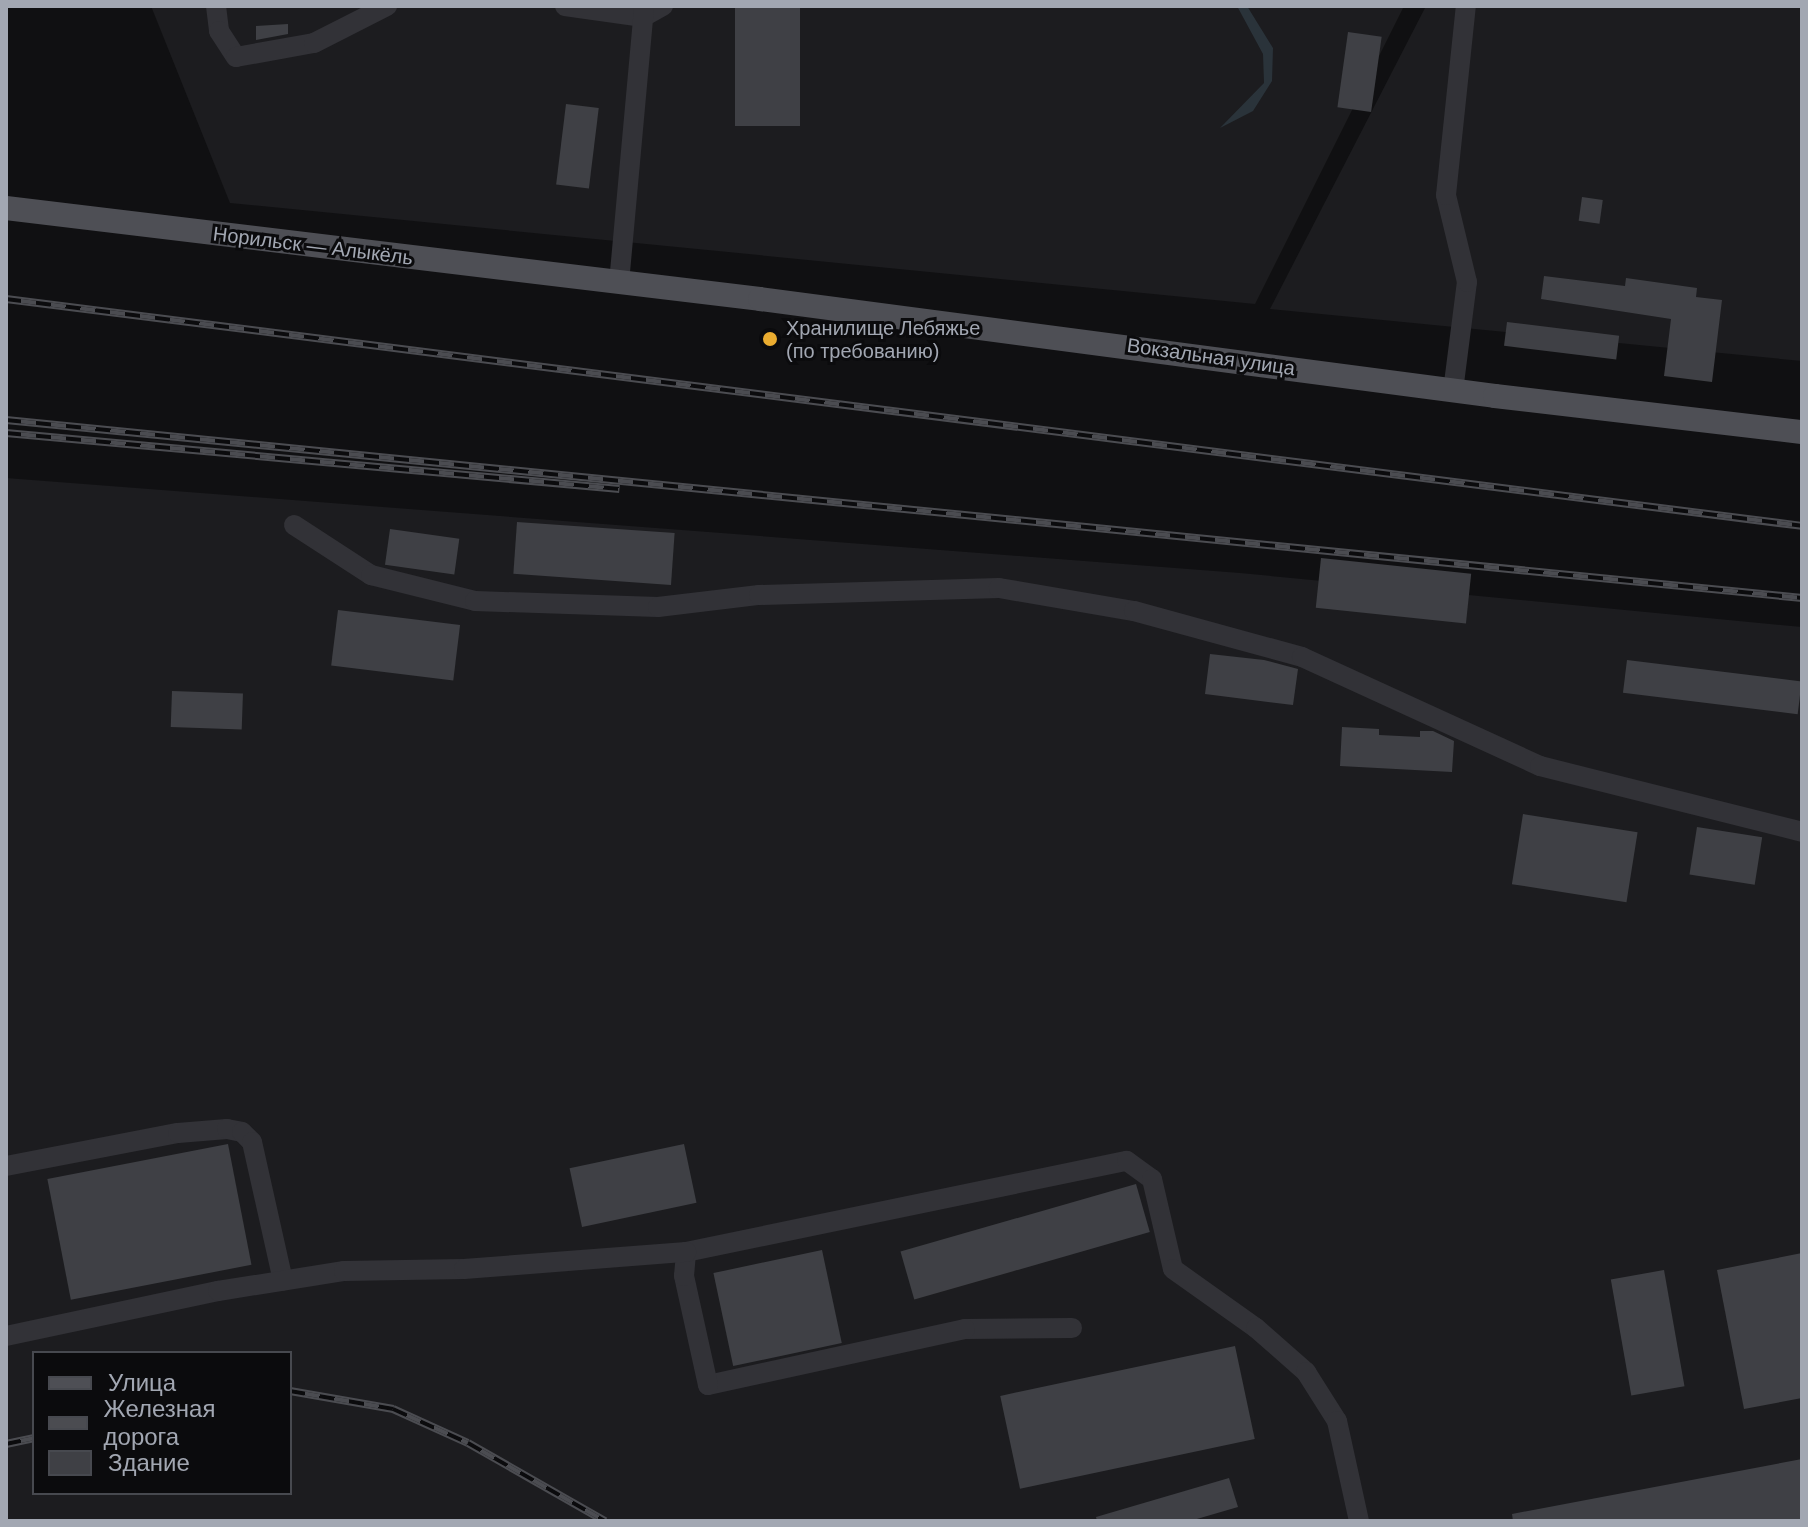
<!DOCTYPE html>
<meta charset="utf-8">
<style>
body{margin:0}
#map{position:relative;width:1808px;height:1527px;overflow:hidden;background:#101012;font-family:Arial,sans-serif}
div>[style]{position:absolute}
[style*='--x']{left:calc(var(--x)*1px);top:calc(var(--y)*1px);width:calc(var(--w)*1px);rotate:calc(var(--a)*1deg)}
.built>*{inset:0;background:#1c1c1f}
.water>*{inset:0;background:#2a333a}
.building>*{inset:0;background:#3f4045;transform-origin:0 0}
.minor>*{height:20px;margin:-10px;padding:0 10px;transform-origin:10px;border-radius:10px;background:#323237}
.major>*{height:24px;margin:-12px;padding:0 12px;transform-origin:12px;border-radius:12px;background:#4e4f55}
.rail>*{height:8px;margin-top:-4px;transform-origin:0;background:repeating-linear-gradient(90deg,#0b0b0d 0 15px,#4b4c51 0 30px);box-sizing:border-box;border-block:2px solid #4b4c51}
.dots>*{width:22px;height:22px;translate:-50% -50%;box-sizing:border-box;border:4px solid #0b0b0d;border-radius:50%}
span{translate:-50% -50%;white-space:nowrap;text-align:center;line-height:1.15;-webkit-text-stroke:6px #0b0b0d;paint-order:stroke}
.street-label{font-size:20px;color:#a2a7b2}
.poi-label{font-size:20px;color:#a2a7b2}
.left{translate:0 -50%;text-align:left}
.frame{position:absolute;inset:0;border:8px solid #a2a7b2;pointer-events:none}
.legend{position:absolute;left:32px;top:1351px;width:260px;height:144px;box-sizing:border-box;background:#0b0b0d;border:2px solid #47494f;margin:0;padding:10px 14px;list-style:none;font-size:24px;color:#a2a7b2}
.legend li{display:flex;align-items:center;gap:16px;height:40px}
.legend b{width:40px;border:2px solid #47494f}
</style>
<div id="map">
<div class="built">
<div style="clip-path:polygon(151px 6px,1404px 6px,1255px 304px,230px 203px)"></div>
<div style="clip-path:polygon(1426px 6px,1802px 6px,1802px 361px,1270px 309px)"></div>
<div style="clip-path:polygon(evenodd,6px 478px,1240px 573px,1802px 627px,1802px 1521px,6px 1521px,6px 478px,34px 1353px,290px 1353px,290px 1493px,34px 1493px,34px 1353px)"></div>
</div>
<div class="water">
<div style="clip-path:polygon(1237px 6px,1247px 6px,1273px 48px,1272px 81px,1253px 111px,1220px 128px,1264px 83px,1263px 54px)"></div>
</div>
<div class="building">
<div style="left:735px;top:6px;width:65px;height:120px"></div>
<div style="clip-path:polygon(288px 24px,288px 34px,256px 40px,256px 26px)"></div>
<div style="left:1348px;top:32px;width:34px;height:76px;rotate:8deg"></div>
<div style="left:566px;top:104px;width:33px;height:81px;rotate:7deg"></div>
<div style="left:1582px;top:197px;width:21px;height:24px;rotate:8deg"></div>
<div style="clip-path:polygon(1544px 276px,1625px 286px,1626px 278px,1697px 288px,1696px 297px,1722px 300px,1712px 382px,1664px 376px,1671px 319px,1541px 299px)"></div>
<div style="left:1507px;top:322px;width:113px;height:24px;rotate:7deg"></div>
<div style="left:517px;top:522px;width:158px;height:52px;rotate:4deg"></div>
<div style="left:390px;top:529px;width:70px;height:36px;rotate:8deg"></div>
<div style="left:1321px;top:558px;width:151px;height:50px;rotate:6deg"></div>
<div style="left:338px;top:610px;width:123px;height:56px;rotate:7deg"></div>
<div style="clip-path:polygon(1210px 654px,1264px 660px,1298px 669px,1293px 705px,1205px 694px)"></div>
<div style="left:1627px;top:660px;width:176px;height:33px;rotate:7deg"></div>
<div style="left:172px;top:691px;width:71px;height:36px;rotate:2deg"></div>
<div style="clip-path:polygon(1342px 727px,1379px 729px,1379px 735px,1420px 737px,1420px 731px,1433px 731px,1454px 741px,1452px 772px,1340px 766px)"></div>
<div style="left:1523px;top:814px;width:116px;height:71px;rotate:9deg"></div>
<div style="left:1697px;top:827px;width:66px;height:48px;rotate:9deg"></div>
<div style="left:228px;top:1144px;width:123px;height:184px;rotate:79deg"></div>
<div style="left:684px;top:1144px;width:60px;height:117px;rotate:78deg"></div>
<div style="left:1136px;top:1184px;width:50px;height:245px;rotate:74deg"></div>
<div style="left:822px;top:1250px;width:95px;height:111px;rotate:78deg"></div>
<div style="clip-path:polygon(1802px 1253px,1802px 1398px,1744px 1409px,1717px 1270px)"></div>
<div style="left:1664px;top:1270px;width:118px;height:54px;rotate:80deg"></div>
<div style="left:1235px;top:1346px;width:95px;height:240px;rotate:78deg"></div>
<div style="clip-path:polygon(1802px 1459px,1802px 1521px,1513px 1521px,1512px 1514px)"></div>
<div style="clip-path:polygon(1229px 1478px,1238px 1507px,1190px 1521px,1097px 1521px,1096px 1517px)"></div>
</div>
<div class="minor">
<div style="--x:216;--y:6;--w:25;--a:83"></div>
<div style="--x:219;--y:31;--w:31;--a:57"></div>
<div style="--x:236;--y:57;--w:79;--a:-10.2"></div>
<div style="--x:314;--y:43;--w:82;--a:-26.9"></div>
<div style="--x:565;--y:6;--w:79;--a:8"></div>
<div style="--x:643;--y:17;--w:23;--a:-29"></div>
<div style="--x:619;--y:283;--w:278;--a:-84.8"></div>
<div style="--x:1453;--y:391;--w:110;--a:-82.7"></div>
<div style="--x:1467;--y:282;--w:89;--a:-103.6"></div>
<div style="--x:1446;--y:195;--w:190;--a:-84"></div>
<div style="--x:294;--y:525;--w:92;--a:33"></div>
<div style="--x:371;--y:575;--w:107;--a:14"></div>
<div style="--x:475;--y:601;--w:183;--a:1.9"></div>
<div style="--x:658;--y:607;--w:102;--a:-6.8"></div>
<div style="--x:759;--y:595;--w:240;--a:-1.7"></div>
<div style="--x:999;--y:588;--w:137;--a:9.7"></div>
<div style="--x:1134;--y:611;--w:174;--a:15.3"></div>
<div style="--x:1302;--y:657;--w:262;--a:24.6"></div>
<div style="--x:1540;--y:766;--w:270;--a:14.1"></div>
<div style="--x:6;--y:1166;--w:175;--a:-10.9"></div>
<div style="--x:178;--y:1133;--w:49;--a:-4.7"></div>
<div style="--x:227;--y:1129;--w:15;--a:11"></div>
<div style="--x:242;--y:1132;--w:14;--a:45"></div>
<div style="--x:252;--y:1142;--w:142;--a:77.4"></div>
<div style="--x:1072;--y:1328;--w:107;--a:179.5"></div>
<div style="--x:965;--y:1329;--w:263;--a:167.7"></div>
<div style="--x:708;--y:1385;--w:112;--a:-102.4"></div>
<div style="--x:684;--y:1276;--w:24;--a:-85"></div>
<div style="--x:686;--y:1252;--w:450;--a:-11.7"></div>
<div style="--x:1127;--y:1161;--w:31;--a:36"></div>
<div style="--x:1152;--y:1179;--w:92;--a:76.9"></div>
<div style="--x:1173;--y:1269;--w:102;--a:35.4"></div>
<div style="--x:1256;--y:1328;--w:67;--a:41.3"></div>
<div style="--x:1306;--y:1372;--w:58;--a:57.7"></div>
<div style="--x:1337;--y:1421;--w:102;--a:77.6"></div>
<div style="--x:6;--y:1336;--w:217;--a:-12"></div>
<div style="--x:218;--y:1291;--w:128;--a:-9"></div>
<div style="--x:344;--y:1271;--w:120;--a:-1"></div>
<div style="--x:464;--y:1269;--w:223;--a:-4.4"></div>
</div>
<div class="major">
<div style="--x:6;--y:208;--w:759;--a:6.88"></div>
<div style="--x:760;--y:299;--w:741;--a:7.52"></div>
<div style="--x:1495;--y:396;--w:309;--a:6.7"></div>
</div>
<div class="rail">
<div style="--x:6;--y:299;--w:1810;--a:7.2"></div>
<div style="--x:6;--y:420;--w:1805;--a:5.66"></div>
<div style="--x:6;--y:433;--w:616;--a:5.22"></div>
<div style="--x:290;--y:1391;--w:105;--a:9.9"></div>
<div style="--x:393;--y:1409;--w:82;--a:24.4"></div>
<div style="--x:468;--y:1443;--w:158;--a:29.7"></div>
<div style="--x:6;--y:1444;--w:29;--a:-12"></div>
</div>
<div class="dots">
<div style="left:770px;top:339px;background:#eaac30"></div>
</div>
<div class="street-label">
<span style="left:313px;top:246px;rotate:7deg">Норильск — Алыкёль</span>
<span style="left:1211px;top:357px;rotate:8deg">Вокзальная улица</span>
</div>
<div class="poi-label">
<span class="left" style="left:786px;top:340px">Хранилище Лебяжье<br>(по требованию)</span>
</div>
<div class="frame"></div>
<ul class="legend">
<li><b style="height:10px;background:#4e4f55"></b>Улица</li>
<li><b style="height:10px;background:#4b4c51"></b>Железная дорога</li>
<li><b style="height:22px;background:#3f4045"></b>Здание</li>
</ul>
</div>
